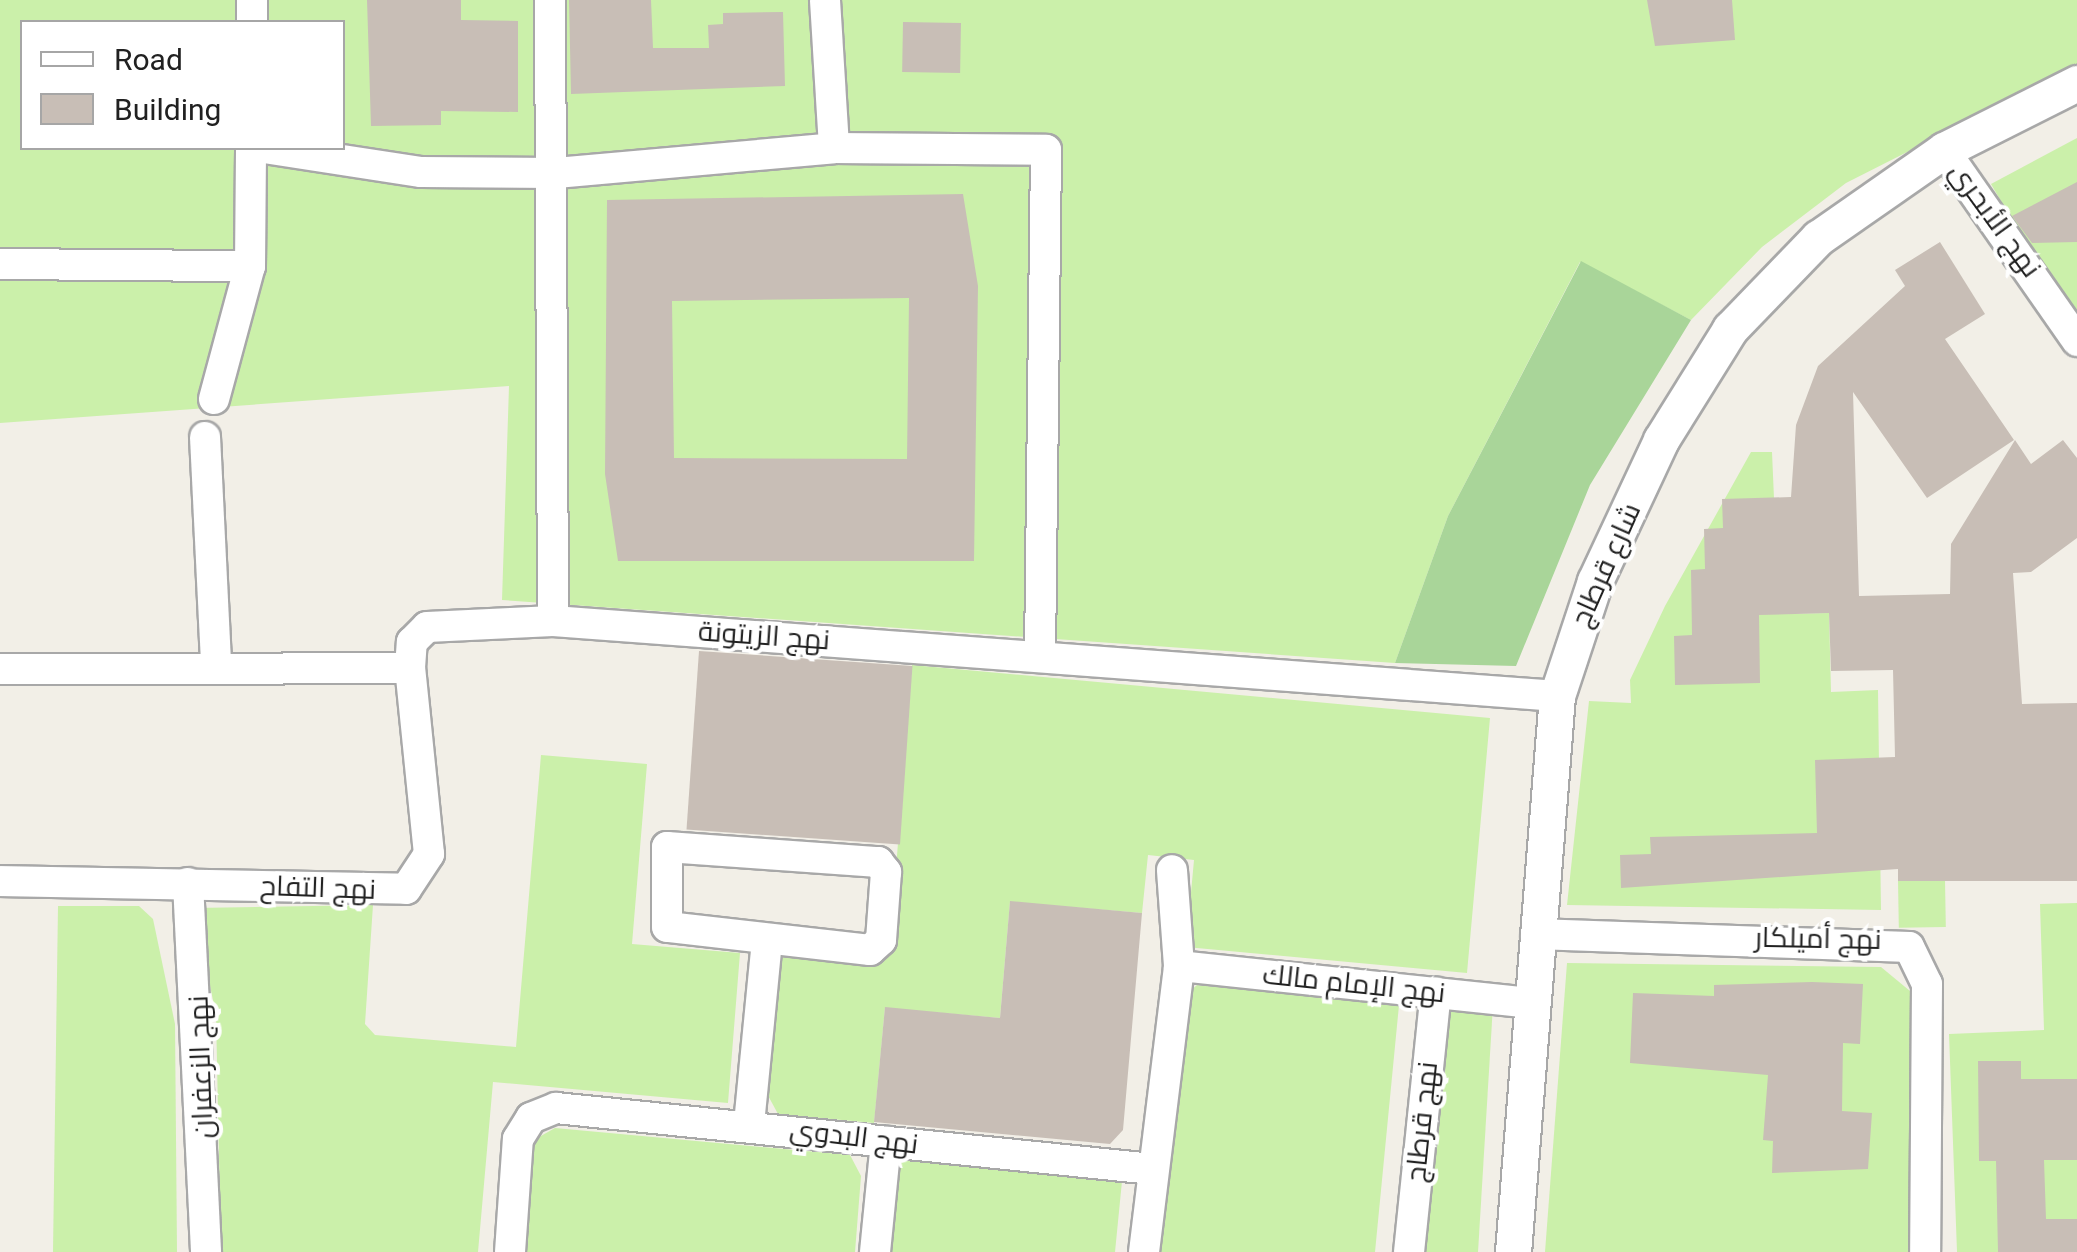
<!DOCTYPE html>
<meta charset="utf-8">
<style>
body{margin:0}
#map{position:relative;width:2077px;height:1252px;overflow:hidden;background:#f2efe7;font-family:Roboto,Cairo,sans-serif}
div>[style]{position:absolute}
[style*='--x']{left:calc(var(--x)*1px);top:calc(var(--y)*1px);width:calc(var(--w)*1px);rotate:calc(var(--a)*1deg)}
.grass>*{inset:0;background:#cbf0aa;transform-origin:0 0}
.forest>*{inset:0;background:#a9d599}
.building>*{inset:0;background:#c8beb6;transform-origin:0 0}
.roads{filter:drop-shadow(2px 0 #a8a8a8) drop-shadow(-2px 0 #a8a8a8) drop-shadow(0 2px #a8a8a8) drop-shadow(0 -2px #a8a8a8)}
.minor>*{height:30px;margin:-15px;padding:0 15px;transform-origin:15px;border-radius:15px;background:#fff}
.tertiary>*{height:35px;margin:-17.5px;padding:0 17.5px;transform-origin:17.5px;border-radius:17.5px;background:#fff}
span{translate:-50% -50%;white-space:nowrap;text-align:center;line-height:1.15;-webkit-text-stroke:8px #fff;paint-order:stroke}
.street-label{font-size:28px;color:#212121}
.legend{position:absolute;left:20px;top:20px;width:325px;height:130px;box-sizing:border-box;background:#fff;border:2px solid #a6a6a6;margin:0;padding:12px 18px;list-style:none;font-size:30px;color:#212121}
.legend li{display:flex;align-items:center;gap:20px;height:50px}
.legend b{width:50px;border:2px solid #a6a6a6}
</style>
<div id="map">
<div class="grass">
<div style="clip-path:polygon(evenodd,0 0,2077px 0,2077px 66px,1846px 183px,1762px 247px,1691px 320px,1580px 262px,1448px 516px,1395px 663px,502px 600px,509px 386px,0 423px,0 0,22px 22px,342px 22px,342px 148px,22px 148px,22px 22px)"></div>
<div style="clip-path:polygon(2077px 138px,2077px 333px,1991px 184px)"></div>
<div style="clip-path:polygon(1751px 452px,1772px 452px,1779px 614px,1829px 613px,1831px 692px,1878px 690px,1881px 910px,1567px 905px,1589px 701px,1631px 703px,1630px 680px,1665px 606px)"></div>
<div style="clip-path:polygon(912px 665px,1490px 718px,1467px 973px,1186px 947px,1194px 860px,1148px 855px,1142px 913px,1010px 902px,1000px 1018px,885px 1008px,874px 1123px,778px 1114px,765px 1090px,776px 964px,791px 949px,889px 957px)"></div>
<div style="clip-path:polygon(541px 755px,647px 764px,632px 944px,740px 953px,728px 1103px,493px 1082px,478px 1252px,221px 1252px,216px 1015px,194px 908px,373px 905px,365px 1024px,375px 1035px,516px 1047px)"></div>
<div style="left:1945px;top:880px;width:47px;height:47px;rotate:89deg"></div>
<div style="clip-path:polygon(2077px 903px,2077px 1252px,1957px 1252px,1949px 1034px,2044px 1030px,2040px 904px)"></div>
<div style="clip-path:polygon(58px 906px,139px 906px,153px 919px,175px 1024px,177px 1252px,53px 1252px)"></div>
<div style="clip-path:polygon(1567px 963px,1881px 967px,1910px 991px,1911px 1252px,1545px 1252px)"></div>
<div style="clip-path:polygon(1197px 985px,1399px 1005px,1375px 1252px,1153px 1252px,1178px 1002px)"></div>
<div style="clip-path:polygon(1442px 999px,1493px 1005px,1478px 1252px,1416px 1252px)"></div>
<div style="clip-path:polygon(555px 1128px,850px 1155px,861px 1176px,855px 1252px,522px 1252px,532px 1141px)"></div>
<div style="clip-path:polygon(901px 1158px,1122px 1181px,1115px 1252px,891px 1252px)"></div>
</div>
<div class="forest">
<div style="clip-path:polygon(1581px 261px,1691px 320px,1590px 485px,1516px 666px,1395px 663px,1448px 516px)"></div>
</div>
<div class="building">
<div style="clip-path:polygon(367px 0,461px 0,461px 20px,518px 21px,518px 112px,441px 111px,441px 125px,371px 126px)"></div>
<div style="clip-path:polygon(569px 0,651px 0,653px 48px,709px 48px,708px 25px,723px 24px,723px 13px,783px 12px,785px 86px,571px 94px)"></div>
<div style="clip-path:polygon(1647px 0,1732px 0,1735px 40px,1655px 46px)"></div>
<div style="left:903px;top:22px;width:58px;height:50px;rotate:1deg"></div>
<div style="clip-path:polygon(2077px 182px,2077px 242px,2032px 243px,2012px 216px)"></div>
<div style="clip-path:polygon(evenodd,963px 194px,978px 286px,974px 561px,618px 561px,605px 474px,607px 200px,963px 194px,909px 298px,907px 459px,674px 458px,672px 301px,909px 298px)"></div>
<div style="clip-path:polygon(1940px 242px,1985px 314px,1945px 339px,2014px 440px,1927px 498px,1853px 392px,1859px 596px,1950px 594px,1951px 544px,2015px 440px,2031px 464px,2063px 440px,2077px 458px,2077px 538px,2031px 572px,2013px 573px,2022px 704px,2077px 703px,2077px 881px,1898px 881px,1898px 869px,1621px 888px,1620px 855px,1651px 854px,1650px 837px,1817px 833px,1815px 760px,1895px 757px,1893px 670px,1831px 671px,1829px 613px,1759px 615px,1760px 683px,1675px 685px,1674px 636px,1692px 635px,1691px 570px,1705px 569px,1704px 529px,1723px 528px,1722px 499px,1791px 497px,1796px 425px,1818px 366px,1905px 286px,1895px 270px)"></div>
<div style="left:699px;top:651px;width:214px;height:179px;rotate:4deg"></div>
<div style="clip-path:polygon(1010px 901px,1142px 913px,1123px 1130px,1110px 1144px,874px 1122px,885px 1007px,1000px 1018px)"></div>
<div style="clip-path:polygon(1812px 982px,1863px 984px,1860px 1044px,1843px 1043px,1842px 1111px,1872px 1113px,1868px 1169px,1772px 1173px,1773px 1141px,1763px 1140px,1768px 1075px,1630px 1063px,1633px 993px,1714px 996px,1714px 985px)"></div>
<div style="clip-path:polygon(1978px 1061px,2021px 1061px,2021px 1079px,2077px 1079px,2077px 1160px,2044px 1160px,2046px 1219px,2077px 1219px,2077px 1252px,1998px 1252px,1996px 1161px,1979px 1161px)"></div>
</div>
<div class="roads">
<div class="minor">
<div style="--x:550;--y:0;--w:621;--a:89.72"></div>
<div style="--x:825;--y:0;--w:148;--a:86.5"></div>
<div style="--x:252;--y:22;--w:22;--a:-90"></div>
<div style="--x:264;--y:148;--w:159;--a:8.7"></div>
<div style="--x:421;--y:172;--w:135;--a:0.4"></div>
<div style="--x:556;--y:173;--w:279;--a:-5.1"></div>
<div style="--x:834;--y:148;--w:212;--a:0.5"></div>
<div style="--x:1046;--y:150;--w:506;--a:90.68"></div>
<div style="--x:1944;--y:150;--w:233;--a:55.1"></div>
<div style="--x:0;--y:264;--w:250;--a:0.5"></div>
<div style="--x:214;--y:399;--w:138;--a:-74.9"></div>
<div style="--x:250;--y:266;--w:118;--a:-89.5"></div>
<div style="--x:205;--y:437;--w:227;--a:87.2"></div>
<div style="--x:0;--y:669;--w:410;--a:-0.1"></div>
<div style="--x:410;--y:668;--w:26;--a:-86"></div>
<div style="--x:412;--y:642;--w:21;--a:-45"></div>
<div style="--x:427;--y:627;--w:126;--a:-2.7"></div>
<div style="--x:553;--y:621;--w:1007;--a:4.27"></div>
<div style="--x:667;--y:847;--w:212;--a:4.1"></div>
<div style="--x:878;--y:862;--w:13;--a:51"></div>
<div style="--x:886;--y:872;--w:68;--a:94.2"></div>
<div style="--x:881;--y:940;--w:15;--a:138"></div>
<div style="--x:870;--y:950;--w:204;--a:-173.5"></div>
<div style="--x:667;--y:927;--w:80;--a:-90"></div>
<div style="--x:0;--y:881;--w:406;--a:1.1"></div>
<div style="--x:406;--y:889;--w:42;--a:-56.7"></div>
<div style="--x:429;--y:854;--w:187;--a:-95.8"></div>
<div style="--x:188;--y:883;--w:369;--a:87.2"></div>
<div style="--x:1536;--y:934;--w:373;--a:2"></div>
<div style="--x:1909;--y:947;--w:41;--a:64.1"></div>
<div style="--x:1927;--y:984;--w:268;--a:90.4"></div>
<div style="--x:1179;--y:966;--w:352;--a:6"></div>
<div style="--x:749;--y:1124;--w:184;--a:-84.4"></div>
<div style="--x:510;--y:1252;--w:113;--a:-86"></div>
<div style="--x:518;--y:1139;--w:25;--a:-58"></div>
<div style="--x:531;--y:1118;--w:27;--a:-22"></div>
<div style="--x:556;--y:1108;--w:599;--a:5.84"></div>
<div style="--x:875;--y:1252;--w:111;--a:-84.3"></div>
<div style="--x:1144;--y:1252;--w:288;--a:-83"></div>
<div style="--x:1179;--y:966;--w:96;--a:-94.2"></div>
<div style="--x:1409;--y:1252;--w:261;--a:-84.1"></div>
</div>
<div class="tertiary">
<div style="--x:1513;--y:1252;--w:558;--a:-85.48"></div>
<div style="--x:1557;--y:696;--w:121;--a:-71.7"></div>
<div style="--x:1595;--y:581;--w:156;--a:-64.9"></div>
<div style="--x:1661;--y:440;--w:131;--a:-58.1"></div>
<div style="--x:1730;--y:329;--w:127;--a:-46"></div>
<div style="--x:1818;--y:238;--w:154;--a:-34.9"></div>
<div style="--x:1944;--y:150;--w:149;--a:-26.7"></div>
</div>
</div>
<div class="street-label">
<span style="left:1995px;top:220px;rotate:54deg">نهج الأبحري</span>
<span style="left:1606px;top:565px;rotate:-66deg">شارع قرطاج</span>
<span style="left:764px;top:636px;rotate:4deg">نهج الزيتونة</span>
<span style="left:318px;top:888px;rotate:2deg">نهج التفاح</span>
<span style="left:1818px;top:939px;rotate:1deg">نهج أميلكار</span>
<span style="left:1354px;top:984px;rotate:6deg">نهج الإمام مالك</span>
<span style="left:201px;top:1067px;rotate:-92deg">نهج الزعفران</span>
<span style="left:1422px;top:1122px;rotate:-84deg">نهج قرطاج</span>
<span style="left:854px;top:1137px;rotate:7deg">نهج البدوي</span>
</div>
<ul class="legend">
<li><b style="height:12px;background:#fff"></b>Road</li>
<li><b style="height:28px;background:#c8beb6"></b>Building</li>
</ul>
</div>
